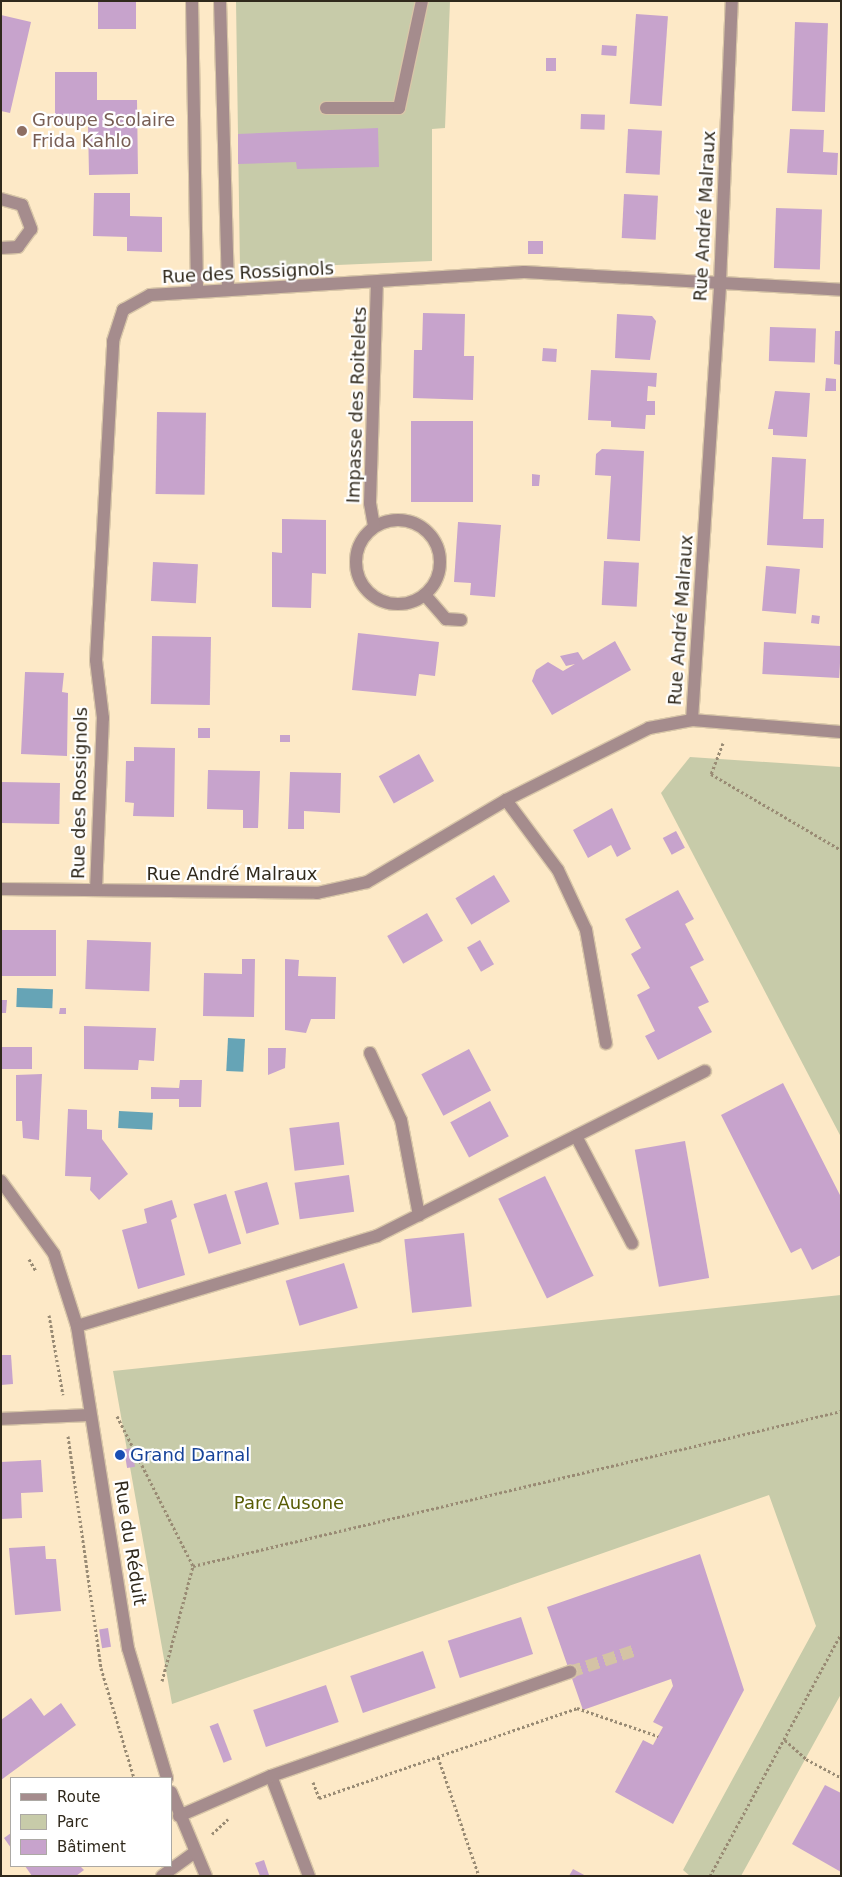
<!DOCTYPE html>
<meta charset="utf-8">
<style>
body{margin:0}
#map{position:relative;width:842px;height:1877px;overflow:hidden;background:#fde9c7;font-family:"DejaVu Sans",sans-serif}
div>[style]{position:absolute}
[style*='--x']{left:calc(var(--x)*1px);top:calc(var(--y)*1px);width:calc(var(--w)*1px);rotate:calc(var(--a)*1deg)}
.green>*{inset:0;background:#c7cba9}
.water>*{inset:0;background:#66a4b6;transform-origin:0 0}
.building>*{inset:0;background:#c7a3cc;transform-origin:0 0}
.minor-tunnel>*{height:12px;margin-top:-6px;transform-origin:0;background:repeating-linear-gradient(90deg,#d4c3a5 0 12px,transparent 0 18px)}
.path>*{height:3px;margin-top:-1.5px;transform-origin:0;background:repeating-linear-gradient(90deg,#998b74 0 2.5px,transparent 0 5px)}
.roads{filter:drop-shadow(1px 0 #d8c6a8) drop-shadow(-1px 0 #d8c6a8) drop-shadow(0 1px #d8c6a8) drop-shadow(0 -1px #d8c6a8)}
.service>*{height:12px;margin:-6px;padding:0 6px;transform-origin:6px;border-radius:6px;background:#a58c8d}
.minor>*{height:12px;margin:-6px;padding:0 6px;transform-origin:6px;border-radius:6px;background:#a58c8d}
.minor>.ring{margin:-6px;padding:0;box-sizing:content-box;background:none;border:12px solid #a58c8d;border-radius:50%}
.tertiary>*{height:12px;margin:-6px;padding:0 6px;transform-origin:6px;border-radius:6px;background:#a58c8d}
.dots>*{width:14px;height:14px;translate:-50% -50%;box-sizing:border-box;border:2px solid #fff;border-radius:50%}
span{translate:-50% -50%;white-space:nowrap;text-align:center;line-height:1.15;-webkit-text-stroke:4.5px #fff;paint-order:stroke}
.education-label{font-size:18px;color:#785e54}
.left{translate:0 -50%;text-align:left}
.street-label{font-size:18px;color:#30291c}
.transit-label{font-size:18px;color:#164399}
.park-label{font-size:18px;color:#585c05}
.frame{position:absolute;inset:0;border:2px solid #30291c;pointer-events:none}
.legend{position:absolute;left:10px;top:1777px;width:162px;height:90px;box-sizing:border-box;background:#fff;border:1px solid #aca9a4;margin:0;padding:6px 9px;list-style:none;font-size:15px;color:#30291c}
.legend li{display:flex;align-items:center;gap:10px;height:25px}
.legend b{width:25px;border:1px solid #aca9a4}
</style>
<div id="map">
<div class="green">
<div style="clip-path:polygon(236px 1px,450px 1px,445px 128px,432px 129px,432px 261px,240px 269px)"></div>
<div style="clip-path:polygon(690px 757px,841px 767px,841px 1137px,661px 793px)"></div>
<div style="clip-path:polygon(841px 1295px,841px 1694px,741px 1876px,690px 1876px,683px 1870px,816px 1626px,769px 1495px,172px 1704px,113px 1371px)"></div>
</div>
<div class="water">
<div style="left:17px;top:988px;width:36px;height:19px;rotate:2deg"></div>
<div style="left:228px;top:1038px;width:17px;height:33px;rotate:3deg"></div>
<div style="left:119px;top:1111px;width:34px;height:17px;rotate:3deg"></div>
</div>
<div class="building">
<div style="left:98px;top:1px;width:38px;height:28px"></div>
<div style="left:636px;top:14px;width:32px;height:90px;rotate:4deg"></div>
<div style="clip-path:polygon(1px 15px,31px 22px,10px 113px,1px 111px)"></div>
<div style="left:795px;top:22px;width:33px;height:89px;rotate:2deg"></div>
<div style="left:602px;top:45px;width:15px;height:10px;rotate:4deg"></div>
<div style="left:546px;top:58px;width:10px;height:13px"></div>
<div style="clip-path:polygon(55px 72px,97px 72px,97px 100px,137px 100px,138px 174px,89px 175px,88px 125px,55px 126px)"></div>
<div style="left:581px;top:114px;width:24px;height:15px;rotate:2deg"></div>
<div style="clip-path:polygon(378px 128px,379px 167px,297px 169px,296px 162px,238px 164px,238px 134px)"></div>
<div style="left:628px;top:129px;width:34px;height:44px;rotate:3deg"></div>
<div style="clip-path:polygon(790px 129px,824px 130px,823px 152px,838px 153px,837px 175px,787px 173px)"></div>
<div style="clip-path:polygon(94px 193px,130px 193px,130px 216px,162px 217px,162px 252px,127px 251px,127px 237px,93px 236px)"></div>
<div style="left:624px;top:194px;width:34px;height:44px;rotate:3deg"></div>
<div style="left:776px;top:208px;width:46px;height:60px;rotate:2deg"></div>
<div style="left:528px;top:241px;width:15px;height:13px"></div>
<div style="clip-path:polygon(423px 313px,465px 314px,464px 356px,474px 356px,473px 400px,413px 398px,414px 350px,422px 350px)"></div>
<div style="clip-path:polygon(617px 314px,652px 316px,656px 321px,650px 360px,615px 358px)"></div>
<div style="left:770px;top:327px;width:46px;height:34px;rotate:2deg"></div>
<div style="clip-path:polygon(835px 331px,841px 331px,841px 365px,834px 364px)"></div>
<div style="left:543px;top:348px;width:14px;height:13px;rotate:4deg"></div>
<div style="clip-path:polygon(591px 370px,657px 373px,656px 387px,648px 386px,647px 401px,655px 401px,655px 415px,646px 415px,645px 429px,611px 427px,611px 421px,588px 420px)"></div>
<div style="clip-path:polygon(826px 378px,836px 379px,836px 391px,825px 391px)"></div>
<div style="clip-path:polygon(775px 391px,810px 393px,807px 437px,773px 435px,773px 429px,768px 429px)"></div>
<div style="left:157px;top:412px;width:49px;height:82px;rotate:1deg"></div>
<div style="left:411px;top:421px;width:62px;height:81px"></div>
<div style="clip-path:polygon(602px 449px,644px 451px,640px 541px,607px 539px,611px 476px,595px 475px,596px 454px)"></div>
<div style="clip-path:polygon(772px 457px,806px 459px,803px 519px,824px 519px,823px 548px,767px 545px)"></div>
<div style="clip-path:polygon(532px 474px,540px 475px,539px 486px,532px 486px)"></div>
<div style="clip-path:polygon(282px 519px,326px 520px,326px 574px,312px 573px,311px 608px,272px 607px,272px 552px,282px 553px)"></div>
<div style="clip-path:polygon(458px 522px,501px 525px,495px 597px,470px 595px,471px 583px,454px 582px)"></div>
<div style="left:604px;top:561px;width:35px;height:44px;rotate:3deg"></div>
<div style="left:153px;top:562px;width:45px;height:39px;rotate:3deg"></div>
<div style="left:766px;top:566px;width:34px;height:45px;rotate:5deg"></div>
<div style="left:812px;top:615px;width:8px;height:8px;rotate:7deg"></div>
<div style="clip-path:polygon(358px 633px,439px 642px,435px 676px,419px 674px,416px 696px,352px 690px)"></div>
<div style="left:152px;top:636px;width:59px;height:68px;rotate:1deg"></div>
<div style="clip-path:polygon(615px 641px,631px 670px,552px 715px,532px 681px,536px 670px,548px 662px,563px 671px,575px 664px,566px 666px,560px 656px,578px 652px,583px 660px)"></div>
<div style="left:764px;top:642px;width:77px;height:32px;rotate:3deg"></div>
<div style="clip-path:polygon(25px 672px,64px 673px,62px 692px,68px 693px,67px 756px,21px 754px)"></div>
<div style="left:198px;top:728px;width:12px;height:10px"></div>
<div style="left:280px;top:735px;width:10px;height:7px"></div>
<div style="clip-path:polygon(134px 747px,175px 748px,174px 817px,133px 816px,134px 803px,125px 802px,126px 761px,134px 761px)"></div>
<div style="left:419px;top:754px;width:31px;height:46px;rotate:61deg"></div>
<div style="clip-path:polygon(208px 770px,260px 771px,258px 828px,243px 828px,243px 810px,207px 809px)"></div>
<div style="clip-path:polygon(290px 772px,341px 773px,340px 813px,304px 811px,304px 829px,288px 829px)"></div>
<div style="left:1px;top:782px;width:59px;height:41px;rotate:1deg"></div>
<div style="clip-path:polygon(612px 808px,631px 849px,617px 857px,611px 845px,588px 858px,573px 830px)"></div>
<div style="left:676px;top:831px;width:19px;height:15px;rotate:62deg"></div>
<div style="left:494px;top:875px;width:31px;height:45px;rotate:59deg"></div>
<div style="clip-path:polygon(678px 890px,694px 919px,685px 924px,704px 960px,690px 967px,709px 1002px,698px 1007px,712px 1032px,658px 1060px,645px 1036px,655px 1031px,637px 995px,650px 988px,631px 954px,641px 948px,625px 919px)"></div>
<div style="left:427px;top:913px;width:32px;height:46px;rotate:60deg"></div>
<div style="left:1px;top:930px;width:55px;height:46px"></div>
<div style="left:87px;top:940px;width:64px;height:49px;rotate:2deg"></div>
<div style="left:480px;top:940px;width:28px;height:15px;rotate:60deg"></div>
<div style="clip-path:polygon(242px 959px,255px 959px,254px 1017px,203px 1016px,204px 973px,242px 974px)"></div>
<div style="clip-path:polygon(285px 959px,299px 960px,298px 976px,336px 977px,335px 1019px,311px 1019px,306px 1033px,285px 1030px)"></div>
<div style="clip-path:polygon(1px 1000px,7px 1000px,6px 1013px,1px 1013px)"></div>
<div style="clip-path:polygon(60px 1008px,66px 1008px,66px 1014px,59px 1014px)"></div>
<div style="clip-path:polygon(84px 1026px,156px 1028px,154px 1061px,139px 1060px,138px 1070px,84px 1069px)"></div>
<div style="left:1px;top:1047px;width:31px;height:22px"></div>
<div style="clip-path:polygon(268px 1048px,286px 1048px,285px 1068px,268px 1075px)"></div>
<div style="left:469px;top:1049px;width:47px;height:54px;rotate:62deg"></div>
<div style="clip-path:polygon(42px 1074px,39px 1140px,23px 1138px,22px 1121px,16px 1121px,16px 1075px)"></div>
<div style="clip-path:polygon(180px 1080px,202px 1080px,201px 1107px,179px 1107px,179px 1099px,151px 1099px,151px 1087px,179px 1088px)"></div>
<div style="clip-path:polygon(783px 1083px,841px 1197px,841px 1255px,812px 1270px,801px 1248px,791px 1253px,721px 1115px)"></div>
<div style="left:490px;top:1101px;width:40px;height:45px;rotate:62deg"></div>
<div style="clip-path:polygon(68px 1109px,87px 1110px,87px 1129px,102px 1130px,102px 1139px,128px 1174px,99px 1200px,90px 1190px,91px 1177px,65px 1176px)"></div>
<div style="left:339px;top:1122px;width:43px;height:50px;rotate:83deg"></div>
<div style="left:685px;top:1141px;width:139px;height:51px;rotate:80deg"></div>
<div style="left:349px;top:1175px;width:37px;height:55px;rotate:82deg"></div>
<div style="left:545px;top:1176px;width:111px;height:52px;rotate:64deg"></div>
<div style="left:267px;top:1182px;width:44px;height:34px;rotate:74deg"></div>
<div style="left:226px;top:1194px;width:52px;height:34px;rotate:73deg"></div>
<div style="clip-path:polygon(172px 1200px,177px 1217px,171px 1220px,185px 1275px,138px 1289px,122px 1230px,147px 1223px,144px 1209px)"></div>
<div style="left:464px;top:1233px;width:74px;height:60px;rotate:84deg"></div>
<div style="left:344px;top:1263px;width:47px;height:61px;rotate:73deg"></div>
<div style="clip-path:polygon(1px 1355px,11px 1355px,13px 1384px,1px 1385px)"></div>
<div style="left:132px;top:1448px;width:19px;height:8px;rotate:81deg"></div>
<div style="clip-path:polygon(41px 1460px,43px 1492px,21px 1493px,22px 1518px,1px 1519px,1px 1462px)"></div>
<div style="clip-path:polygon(45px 1546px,46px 1559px,56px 1559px,61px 1611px,15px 1615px,9px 1548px)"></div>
<div style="clip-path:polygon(700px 1554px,744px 1690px,673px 1824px,615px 1792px,643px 1740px,653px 1745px,663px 1727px,653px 1722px,673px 1686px,671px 1679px,583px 1710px,547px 1607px)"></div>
<div style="left:521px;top:1617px;width:39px;height:77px;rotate:72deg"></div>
<div style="left:108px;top:1628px;width:19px;height:9px;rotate:81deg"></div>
<div style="left:423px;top:1651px;width:39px;height:77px;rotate:71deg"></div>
<div style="left:326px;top:1685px;width:39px;height:77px;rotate:71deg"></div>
<div style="clip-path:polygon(31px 1698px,44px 1716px,61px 1703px,76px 1725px,1px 1780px,1px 1720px)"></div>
<div style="left:218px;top:1723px;width:39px;height:9px;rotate:69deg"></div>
<div style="clip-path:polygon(825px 1785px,841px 1793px,841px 1872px,792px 1844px)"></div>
<div style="clip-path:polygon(11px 1833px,11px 1848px,4px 1838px)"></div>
<div style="clip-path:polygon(264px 1860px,269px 1875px,268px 1876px,260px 1876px,255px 1863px)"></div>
<div style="clip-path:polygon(25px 1866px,80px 1866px,84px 1870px,76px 1876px,32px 1876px)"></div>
<div style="clip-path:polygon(573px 1869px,586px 1876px,569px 1876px)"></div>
</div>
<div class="minor-tunnel">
<div style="--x:570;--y:1672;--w:70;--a:-18.4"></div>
</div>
<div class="path">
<div style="--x:723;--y:743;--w:33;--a:111"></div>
<div style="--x:711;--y:774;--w:151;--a:30.3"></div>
<div style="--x:29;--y:1259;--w:14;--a:60"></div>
<div style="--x:49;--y:1315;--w:81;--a:80.1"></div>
<div style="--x:117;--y:1416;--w:168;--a:63.1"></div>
<div style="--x:68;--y:1436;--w:234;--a:81.9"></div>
<div style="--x:101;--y:1668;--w:115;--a:73.3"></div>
<div style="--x:162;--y:1681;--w:119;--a:-74.9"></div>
<div style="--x:193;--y:1566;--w:666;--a:-13.45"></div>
<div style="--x:785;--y:1740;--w:28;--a:42"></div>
<div style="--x:806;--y:1759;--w:40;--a:28"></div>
<div style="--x:438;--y:1757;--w:126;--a:71"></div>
<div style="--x:313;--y:1782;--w:17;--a:69"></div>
<div style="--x:319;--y:1798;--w:273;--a:-19.2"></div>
<div style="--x:577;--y:1708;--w:86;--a:19.1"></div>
<div style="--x:212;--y:1834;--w:22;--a:-43"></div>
<div style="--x:710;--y:1876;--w:275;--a:-61.6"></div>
</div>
<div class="roads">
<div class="service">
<div style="--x:192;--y:1;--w:290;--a:89"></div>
<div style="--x:220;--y:1;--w:289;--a:88.4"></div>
<div style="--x:326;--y:108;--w:73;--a:0"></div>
<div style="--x:399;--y:108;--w:109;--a:-77.9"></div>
<div style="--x:1;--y:199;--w:22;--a:16"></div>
<div style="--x:22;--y:205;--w:26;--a:69"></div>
<div style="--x:31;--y:229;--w:22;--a:126"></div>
<div style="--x:18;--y:247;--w:17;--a:177"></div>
<div style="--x:370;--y:1053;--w:74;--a:65.2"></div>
<div style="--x:401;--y:1120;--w:97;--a:79.3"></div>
<div style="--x:576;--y:1136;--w:121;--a:62.4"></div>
</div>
<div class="minor">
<div class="ring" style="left:356px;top:520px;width:72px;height:72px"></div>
<div style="--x:374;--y:526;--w:23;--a:-100"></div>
<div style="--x:370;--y:503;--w:219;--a:-88.2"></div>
<div style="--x:425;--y:595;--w:32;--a:49"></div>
<div style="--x:446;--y:619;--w:15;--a:4"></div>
<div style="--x:692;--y:720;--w:149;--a:4.6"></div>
<div style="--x:506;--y:800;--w:87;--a:53.4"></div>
<div style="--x:558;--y:870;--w:66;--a:65"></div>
<div style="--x:586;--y:930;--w:115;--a:80"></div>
<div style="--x:1;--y:889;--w:316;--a:0.7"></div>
<div style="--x:317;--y:893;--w:51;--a:-12.4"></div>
<div style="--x:367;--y:882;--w:161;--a:-30.5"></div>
<div style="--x:506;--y:800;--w:160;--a:-26.7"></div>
<div style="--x:649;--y:728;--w:44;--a:-10.5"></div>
<div style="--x:692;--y:720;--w:438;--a:-86.3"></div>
<div style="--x:720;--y:283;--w:282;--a:-87.6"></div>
<div style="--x:96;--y:890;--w:172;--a:-87.7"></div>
<div style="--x:103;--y:718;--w:58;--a:-96.9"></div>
<div style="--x:96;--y:660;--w:319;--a:-86.9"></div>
<div style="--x:113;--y:341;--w:33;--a:-72"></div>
<div style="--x:123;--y:310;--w:31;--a:-29"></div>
<div style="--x:150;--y:295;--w:375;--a:-3.5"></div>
<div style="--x:524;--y:272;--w:318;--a:3.2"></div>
<div style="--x:77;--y:1326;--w:313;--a:-16.7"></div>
<div style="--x:377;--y:1236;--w:367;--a:-26.7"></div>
<div style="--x:1;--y:1419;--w:88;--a:-2.6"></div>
<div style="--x:271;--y:1776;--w:107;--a:69.2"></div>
<div style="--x:179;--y:1816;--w:100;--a:-23.5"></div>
<div style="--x:271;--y:1776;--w:317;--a:-19.2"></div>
<div style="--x:162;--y:1876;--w:39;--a:-36"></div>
</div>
<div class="tertiary">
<div style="--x:1;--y:1181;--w:90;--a:54"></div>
<div style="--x:54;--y:1254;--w:76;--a:72.3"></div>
<div style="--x:77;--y:1326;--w:326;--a:81"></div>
<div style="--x:128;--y:1648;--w:136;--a:73.3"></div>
<div style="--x:171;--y:1792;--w:91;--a:67.4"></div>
</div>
</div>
<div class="dots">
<div style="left:22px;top:131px;background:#8d6e63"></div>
<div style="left:120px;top:1455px;background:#1a4fb4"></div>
</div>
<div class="education-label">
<span class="left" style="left:32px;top:131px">Groupe Scolaire<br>Frida Kahlo</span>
</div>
<div class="street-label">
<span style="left:705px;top:216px;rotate:-87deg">Rue André Malraux</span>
<span style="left:248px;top:273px;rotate:-3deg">Rue des Rossignols</span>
<span style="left:357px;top:405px;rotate:-88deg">Impasse des Roitelets</span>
<span style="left:681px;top:620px;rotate:-86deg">Rue André Malraux</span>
<span style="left:80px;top:793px;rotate:-89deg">Rue des Rossignols</span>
<span style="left:232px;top:874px">Rue André Malraux</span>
<span style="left:130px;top:1543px;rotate:81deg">Rue du Réduit</span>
</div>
<div class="transit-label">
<span class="left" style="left:130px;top:1455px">Grand Darnal</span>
</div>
<div class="park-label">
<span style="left:289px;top:1503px">Parc Ausone</span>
</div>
<div class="frame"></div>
<ul class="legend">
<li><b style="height:6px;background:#a58c8d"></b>Route</li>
<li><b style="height:14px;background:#c7cba9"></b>Parc</li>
<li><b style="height:14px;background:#c7a3cc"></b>Bâtiment</li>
</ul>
</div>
